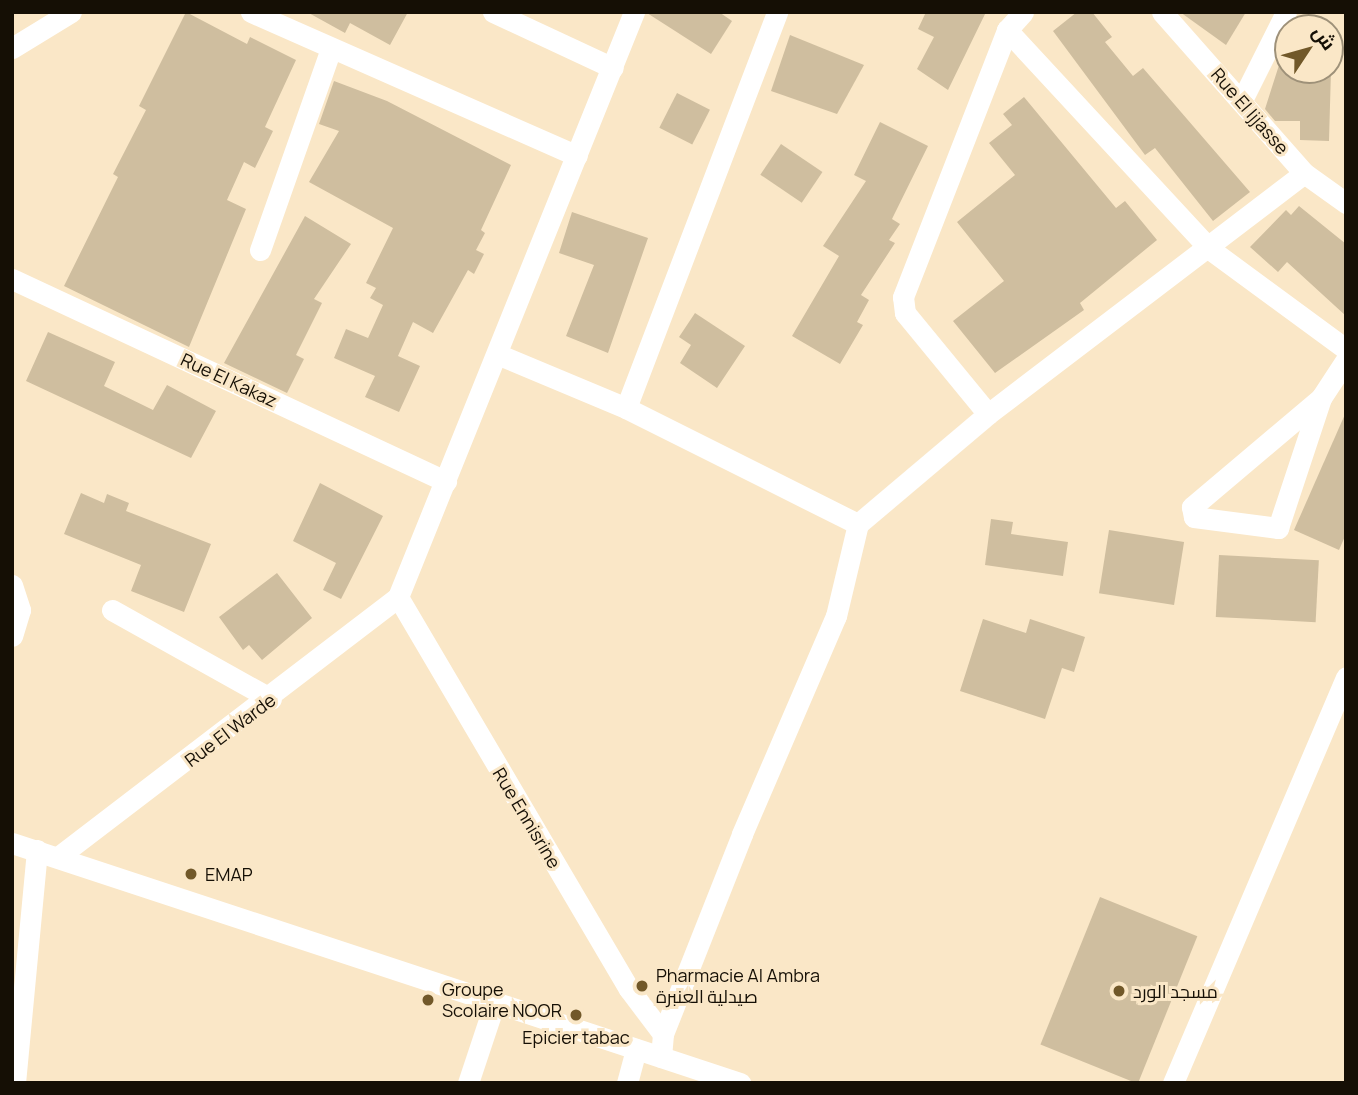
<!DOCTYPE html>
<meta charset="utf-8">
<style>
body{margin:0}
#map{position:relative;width:1358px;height:1095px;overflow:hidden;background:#fae7c7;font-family:Manrope,Cairo,sans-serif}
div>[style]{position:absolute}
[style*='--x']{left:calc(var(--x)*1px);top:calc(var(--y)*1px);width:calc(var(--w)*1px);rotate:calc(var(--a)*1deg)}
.building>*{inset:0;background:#cfbe9f;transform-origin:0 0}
.minor>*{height:21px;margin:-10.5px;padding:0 10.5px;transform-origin:10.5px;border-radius:10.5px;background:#fff}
.dots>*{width:19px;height:19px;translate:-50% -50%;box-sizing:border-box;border:4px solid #fae7c7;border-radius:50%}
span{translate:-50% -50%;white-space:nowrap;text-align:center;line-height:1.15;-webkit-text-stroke:6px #fae7c7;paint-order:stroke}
.street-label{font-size:18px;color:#150f05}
.poi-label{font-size:18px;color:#150f05}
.left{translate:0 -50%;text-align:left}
.frame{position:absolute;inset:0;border:14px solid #150f05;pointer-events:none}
.north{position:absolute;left:1274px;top:14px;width:70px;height:70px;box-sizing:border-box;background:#fae7c7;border:2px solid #9e9179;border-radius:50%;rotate:54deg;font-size:19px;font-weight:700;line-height:28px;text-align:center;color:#150f05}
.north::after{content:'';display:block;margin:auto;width:24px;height:32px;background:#715829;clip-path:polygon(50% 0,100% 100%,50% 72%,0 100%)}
</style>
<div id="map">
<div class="building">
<div style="clip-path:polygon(186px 12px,247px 44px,250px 37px,296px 60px,265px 127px,273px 131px,255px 168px,244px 162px,227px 200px,246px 209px,189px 347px,64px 286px,118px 177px,113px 174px,146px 110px,139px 106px)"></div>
<div style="clip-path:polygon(307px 12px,408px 12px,390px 45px,350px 23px,345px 33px)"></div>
<div style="clip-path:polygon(719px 12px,732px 21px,711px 54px,647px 13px)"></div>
<div style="clip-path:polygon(926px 12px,986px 12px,948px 90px,917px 69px,934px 37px,918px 29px)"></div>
<div style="clip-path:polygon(1077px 12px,1092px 12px,1112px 37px,1105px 42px,1133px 76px,1143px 68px,1250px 192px,1213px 221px,1155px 148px,1145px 155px,1053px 31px)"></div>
<div style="clip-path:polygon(1180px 12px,1246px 12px,1226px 45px)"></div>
<div style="clip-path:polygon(790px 35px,864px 65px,837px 114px,771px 91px)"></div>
<div style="clip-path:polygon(1288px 37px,1288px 70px,1331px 70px,1329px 141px,1300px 140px,1300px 121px,1275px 121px,1265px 109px)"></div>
<div style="clip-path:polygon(334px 81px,387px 101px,511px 165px,481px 230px,485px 233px,476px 250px,484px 254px,474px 274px,468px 270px,433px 333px,413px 322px,398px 356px,420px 366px,399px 412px,365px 397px,375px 376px,334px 358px,346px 329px,368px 338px,383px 305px,370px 298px,376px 288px,366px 283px,393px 228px,309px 182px,339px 131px,319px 124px)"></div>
<div style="left:677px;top:93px;width:37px;height:39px;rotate:27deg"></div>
<div style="clip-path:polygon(1024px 97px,1116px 208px,1125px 201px,1157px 240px,1080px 303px,1084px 310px,995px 373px,953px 321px,1004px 281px,957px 222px,1015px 175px,989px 143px,1012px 125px,1003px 114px)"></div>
<div style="clip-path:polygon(880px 122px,928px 146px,892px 219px,900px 224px,889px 240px,895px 243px,861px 295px,869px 300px,857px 322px,863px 325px,840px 364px,792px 336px,839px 256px,823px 246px,866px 181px,854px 175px)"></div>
<div style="left:781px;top:144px;width:50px;height:37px;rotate:34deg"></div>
<div style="clip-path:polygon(1299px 206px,1346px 244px,1346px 316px,1287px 262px,1278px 272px,1250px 247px,1286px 210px,1291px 215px)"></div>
<div style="clip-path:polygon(572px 212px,648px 238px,608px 353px,566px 336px,594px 265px,559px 253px)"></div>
<div style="clip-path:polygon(305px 216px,351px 244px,314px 299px,322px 303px,296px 355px,304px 359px,287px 393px,224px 363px)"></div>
<div style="clip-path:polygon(695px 313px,745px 346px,717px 388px,680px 363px,691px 345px,679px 337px)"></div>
<div style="clip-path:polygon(48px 332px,115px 362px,104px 386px,153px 410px,167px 385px,216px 411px,191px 458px,26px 381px)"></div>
<div style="clip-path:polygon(1346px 412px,1346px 534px,1339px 550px,1294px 530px)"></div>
<div style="clip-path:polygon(320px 483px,383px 516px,341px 599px,323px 590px,336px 563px,293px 541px)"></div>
<div style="clip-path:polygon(81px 493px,104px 503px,107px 494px,129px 503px,126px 511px,211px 544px,184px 612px,131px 591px,141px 565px,64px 534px)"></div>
<div style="clip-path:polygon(991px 519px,1013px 522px,1011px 534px,1068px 542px,1063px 576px,985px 565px)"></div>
<div style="left:1109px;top:530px;width:76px;height:64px;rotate:9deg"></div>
<div style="left:1219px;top:555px;width:100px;height:62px;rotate:3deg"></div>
<div style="clip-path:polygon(277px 573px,312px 618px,262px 660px,249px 645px,243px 650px,219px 617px)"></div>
<div style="clip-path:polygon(983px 619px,1026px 633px,1030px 619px,1085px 637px,1074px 672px,1062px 668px,1045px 719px,960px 691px)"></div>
<div style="left:1100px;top:897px;width:105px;height:159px;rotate:22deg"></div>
</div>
<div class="minor">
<div style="--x:251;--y:12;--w:356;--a:23.8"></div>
<div style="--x:493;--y:12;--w:132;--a:25"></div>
<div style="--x:1162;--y:12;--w:215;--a:48.6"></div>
<div style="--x:1304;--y:173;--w:52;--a:35.5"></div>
<div style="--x:1007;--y:30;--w:300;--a:47.2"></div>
<div style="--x:1211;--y:250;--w:167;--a:36.3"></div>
<div style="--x:12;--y:48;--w:69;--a:-31.4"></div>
<div style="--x:1242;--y:100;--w:98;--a:-63.4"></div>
<div style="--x:260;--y:250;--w:214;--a:-70.6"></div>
<div style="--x:12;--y:279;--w:479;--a:25"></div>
<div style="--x:497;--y:354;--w:140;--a:22.7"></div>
<div style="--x:626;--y:408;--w:259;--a:26.6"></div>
<div style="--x:1321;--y:398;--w:169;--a:139.8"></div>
<div style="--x:1192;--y:507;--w:10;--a:79"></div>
<div style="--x:1194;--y:517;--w:85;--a:7.5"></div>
<div style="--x:1278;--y:528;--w:137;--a:-71.7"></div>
<div style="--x:1321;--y:398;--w:45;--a:-56.7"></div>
<div style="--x:626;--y:408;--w:424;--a:-69.1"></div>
<div style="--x:988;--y:414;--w:131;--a:-129.4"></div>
<div style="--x:905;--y:313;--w:16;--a:-97"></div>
<div style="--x:903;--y:297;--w:287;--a:-68.7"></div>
<div style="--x:1007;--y:30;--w:24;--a:-48"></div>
<div style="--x:12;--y:585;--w:26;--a:72"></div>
<div style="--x:20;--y:610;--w:27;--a:107"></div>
<div style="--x:398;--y:597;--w:455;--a:59.5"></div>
<div style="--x:629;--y:989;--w:56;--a:52.9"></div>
<div style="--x:112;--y:610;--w:182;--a:29.2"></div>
<div style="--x:12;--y:843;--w:767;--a:18.25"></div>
<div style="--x:58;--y:857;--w:428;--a:-37.4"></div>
<div style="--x:398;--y:597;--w:631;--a:-68.03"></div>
<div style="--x:661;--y:1057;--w:23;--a:-85"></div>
<div style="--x:663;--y:1034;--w:215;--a:-68.4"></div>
<div style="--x:742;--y:834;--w:237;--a:-66.7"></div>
<div style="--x:836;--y:616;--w:95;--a:-76.6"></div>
<div style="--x:858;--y:524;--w:170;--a:-40.2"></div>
<div style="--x:988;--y:414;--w:397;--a:-37.3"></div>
<div style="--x:15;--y:1083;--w:234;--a:-84.6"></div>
<div style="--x:468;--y:1083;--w:85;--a:-71.6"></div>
<div style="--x:627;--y:1083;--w:35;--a:-75"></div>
<div style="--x:1173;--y:1083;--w:441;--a:-66.9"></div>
</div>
<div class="dots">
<div style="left:191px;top:874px;background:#715829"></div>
<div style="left:642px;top:986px;background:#715829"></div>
<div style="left:1119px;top:991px;background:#715829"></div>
<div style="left:428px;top:1000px;background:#715829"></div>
<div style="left:576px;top:1015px;background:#715829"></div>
</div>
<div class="street-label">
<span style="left:1250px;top:111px;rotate:49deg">Rue El Ijjasse</span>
<span style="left:229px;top:380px;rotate:25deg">Rue El Kakaz</span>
<span style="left:230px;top:730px;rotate:-37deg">Rue El Warde</span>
<span style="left:527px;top:818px;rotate:59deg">Rue Ennisrine</span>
</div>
<div class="poi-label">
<span class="left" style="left:205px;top:874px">EMAP</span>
<span class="left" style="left:656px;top:986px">Pharmacie Al Ambra<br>صيدلية العنبرة</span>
<span class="left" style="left:442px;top:1000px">Groupe<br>Scolaire NOOR</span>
<span class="left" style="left:1133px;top:991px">مسجد الورد</span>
<span style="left:576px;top:1037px">Epicier tabac</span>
</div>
<div class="frame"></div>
<div class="north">ش</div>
</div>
